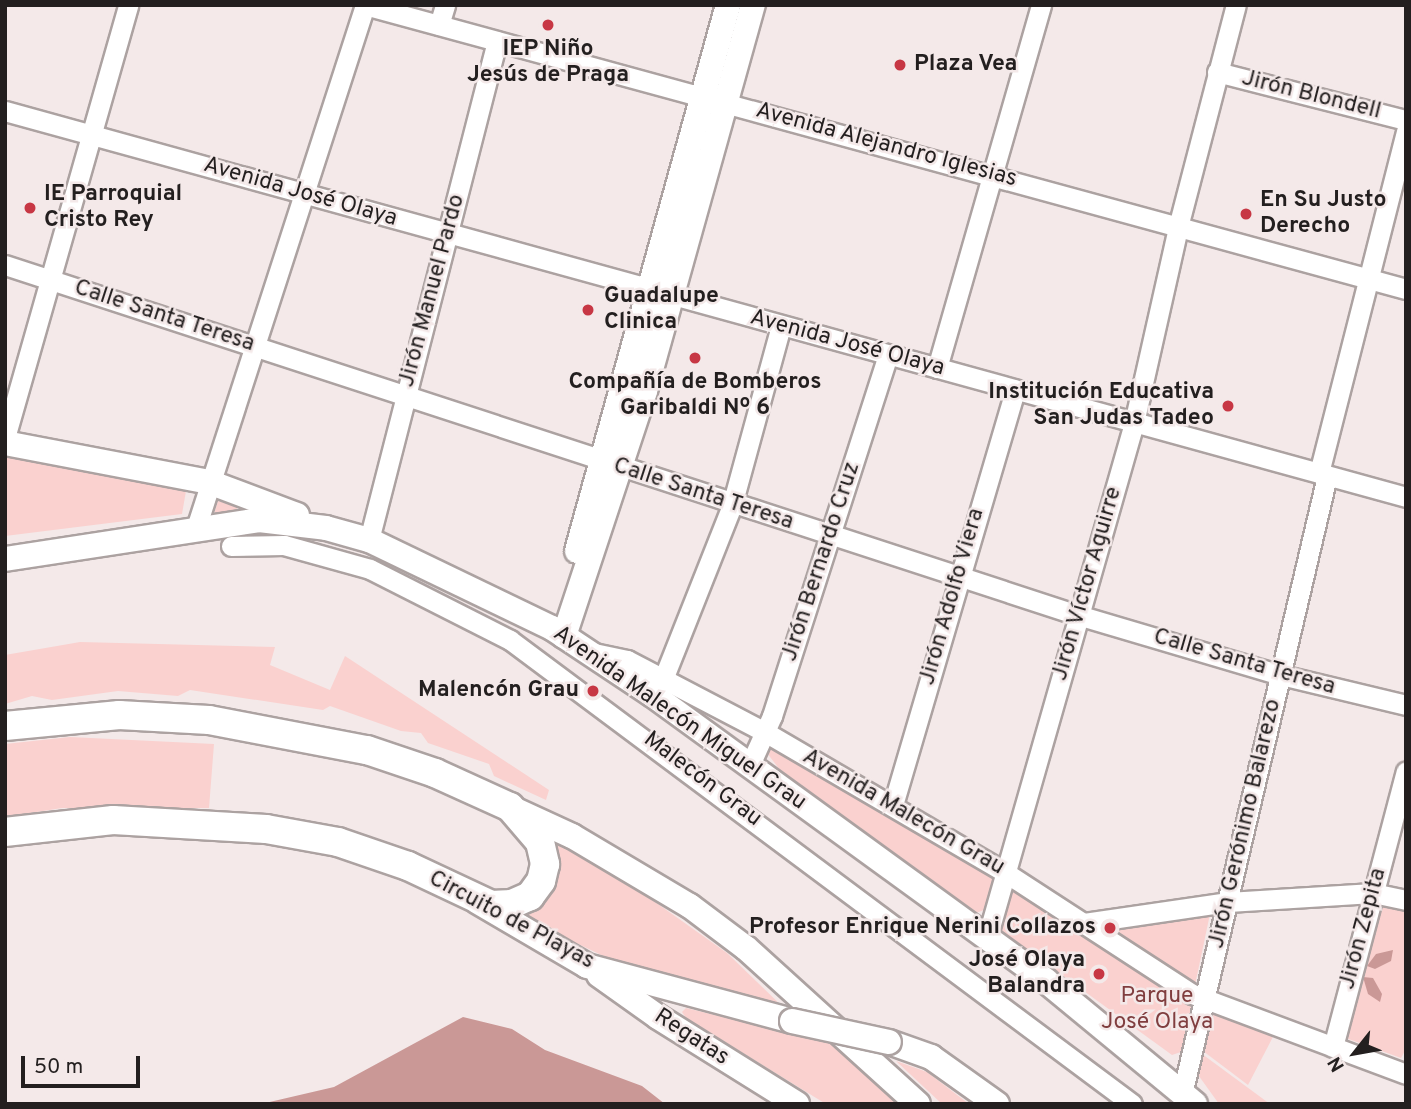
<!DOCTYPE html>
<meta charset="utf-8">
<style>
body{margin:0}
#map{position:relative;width:1411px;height:1109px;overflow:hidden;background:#f4e9e9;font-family:Overpass,sans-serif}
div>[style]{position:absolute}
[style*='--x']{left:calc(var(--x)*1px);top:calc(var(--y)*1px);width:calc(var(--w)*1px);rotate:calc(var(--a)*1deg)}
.green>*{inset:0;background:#fad1cf}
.water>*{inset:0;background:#ca9896}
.roads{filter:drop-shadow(2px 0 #aca2a1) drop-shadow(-2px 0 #aca2a1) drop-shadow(0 2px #aca2a1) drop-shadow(0 -2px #aca2a1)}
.minor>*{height:19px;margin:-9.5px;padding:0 9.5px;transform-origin:9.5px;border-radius:9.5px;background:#fff}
.major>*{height:24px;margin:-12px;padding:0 12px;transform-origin:12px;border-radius:12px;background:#fff}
.highway>*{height:28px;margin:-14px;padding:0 14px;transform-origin:14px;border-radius:14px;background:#fff}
.bridges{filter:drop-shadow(2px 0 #aca2a1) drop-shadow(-2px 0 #aca2a1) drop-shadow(0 2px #aca2a1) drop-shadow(0 -2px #aca2a1)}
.major-bridge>*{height:24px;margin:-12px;padding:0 12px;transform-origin:12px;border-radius:12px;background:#fff}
.dots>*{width:19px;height:19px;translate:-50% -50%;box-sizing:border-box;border:4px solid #f4e9e9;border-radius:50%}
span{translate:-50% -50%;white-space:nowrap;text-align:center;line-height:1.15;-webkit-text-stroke:5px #f4e9e9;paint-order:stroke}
.poi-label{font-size:23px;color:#231f1f;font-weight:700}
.left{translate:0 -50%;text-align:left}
.right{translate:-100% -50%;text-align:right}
.street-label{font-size:23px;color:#231f1f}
.park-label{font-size:23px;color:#803e3f}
.frame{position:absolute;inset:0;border:7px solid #231f1f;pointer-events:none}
.north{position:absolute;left:1320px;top:1018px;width:70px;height:70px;-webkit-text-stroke:5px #f4e9e9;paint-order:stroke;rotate:239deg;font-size:19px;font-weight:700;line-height:28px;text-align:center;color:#231f1f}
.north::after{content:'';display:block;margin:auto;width:24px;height:32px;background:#231f1f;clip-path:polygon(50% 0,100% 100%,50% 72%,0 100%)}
.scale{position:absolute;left:21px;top:1056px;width:119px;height:32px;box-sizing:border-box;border:4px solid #231f1f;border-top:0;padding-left:9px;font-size:21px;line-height:24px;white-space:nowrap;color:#231f1f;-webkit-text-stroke:5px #f4e9e9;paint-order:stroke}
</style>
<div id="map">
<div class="green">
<div style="clip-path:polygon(5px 452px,186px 491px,182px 514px,5px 536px)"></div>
<div style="clip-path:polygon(218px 501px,237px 506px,237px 513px,213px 517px)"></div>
<div style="clip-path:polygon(80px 642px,275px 647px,270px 665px,330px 690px,345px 656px,549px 790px,546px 800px,494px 776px,489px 764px,428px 743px,421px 733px,401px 731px,330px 706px,323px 710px,190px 690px,178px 696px,118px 691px,52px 700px,32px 696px,5px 704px,5px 655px)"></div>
<div style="clip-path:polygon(70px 737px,214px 744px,209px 808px,62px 808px,5px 817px,5px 744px)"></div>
<div style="clip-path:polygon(771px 745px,994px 875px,984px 910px,976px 913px,780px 770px,767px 753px)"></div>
<div style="clip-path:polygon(541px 833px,641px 892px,727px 953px,788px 1012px,710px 986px,635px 971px,513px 913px,543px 900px,555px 885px,557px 870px)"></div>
<div style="clip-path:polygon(1008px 885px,1191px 999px,1193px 1006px,1181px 1052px,1172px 1055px,1004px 933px,999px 928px)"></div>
<div style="clip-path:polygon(1378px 902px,1406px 906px,1406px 1049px,1401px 1058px,1343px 1037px)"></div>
<div style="clip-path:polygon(1210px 914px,1195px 985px,1109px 931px,1109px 925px)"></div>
<div style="clip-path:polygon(1210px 1006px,1277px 1029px,1248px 1085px,1199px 1048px)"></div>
<div style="clip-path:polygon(686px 1008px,843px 1046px,909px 1104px,826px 1104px,686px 1018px,682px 1012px)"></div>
<div style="clip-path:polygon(1198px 1051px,1270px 1104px,1219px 1104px,1196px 1072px)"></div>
<div style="clip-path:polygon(896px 1061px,927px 1072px,969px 1104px,942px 1104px)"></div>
</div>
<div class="water">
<div style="clip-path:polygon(1393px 950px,1391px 961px,1375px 969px,1367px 966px,1376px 954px)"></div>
<div style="clip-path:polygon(1363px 977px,1373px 978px,1382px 994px,1380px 1002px,1368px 994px)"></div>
<div style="clip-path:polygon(463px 1017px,512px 1029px,545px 1050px,642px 1086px,665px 1104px,261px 1104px,334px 1087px)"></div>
</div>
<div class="roads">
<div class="minor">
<div style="--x:365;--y:5;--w:1079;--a:15.26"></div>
<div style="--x:439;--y:25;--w:21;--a:-73"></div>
<div style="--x:1217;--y:72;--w:195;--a:14.3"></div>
<div style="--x:5;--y:111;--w:1453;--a:15.4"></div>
<div style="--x:5;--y:265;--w:1129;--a:18.07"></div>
<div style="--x:1078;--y:615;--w:212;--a:16.5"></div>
<div style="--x:1281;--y:675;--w:129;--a:13.5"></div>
<div style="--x:937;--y:368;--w:378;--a:-74"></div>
<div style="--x:5;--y:438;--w:450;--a:-74.1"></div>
<div style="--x:1319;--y:473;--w:353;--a:-75.7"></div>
<div style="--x:195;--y:531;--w:553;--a:-72.09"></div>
<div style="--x:369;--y:540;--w:515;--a:-75.61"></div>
<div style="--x:231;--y:546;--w:53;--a:-1.1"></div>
<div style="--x:284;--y:545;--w:89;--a:15.6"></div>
<div style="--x:370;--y:569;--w:157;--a:26.9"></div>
<div style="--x:510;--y:640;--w:776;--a:36.72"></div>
<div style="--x:594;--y:653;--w:34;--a:12"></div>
<div style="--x:627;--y:660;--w:156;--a:27.6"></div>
<div style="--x:765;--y:732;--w:279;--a:30.3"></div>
<div style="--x:1006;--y:873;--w:222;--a:33"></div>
<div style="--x:1192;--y:994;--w:228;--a:20.5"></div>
<div style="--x:664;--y:677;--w:185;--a:-68.4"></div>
<div style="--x:732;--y:505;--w:186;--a:-74.7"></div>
<div style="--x:749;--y:767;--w:56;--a:-65.7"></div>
<div style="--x:772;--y:716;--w:379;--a:-72.2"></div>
<div style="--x:893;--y:805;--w:433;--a:-73.6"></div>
<div style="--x:1084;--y:923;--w:146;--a:-8.3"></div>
<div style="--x:1228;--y:902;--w:145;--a:-3.6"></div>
<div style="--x:1373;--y:893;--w:34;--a:12"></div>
<div style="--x:987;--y:938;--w:536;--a:-74.07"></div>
<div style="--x:1134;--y:423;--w:201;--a:-77.3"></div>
<div style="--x:1178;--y:227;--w:229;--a:-75.4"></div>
<div style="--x:1333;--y:1047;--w:285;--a:-75.2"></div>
<div style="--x:1183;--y:1090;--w:631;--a:-76.8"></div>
</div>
<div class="major">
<div style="--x:5;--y:443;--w:208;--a:10.8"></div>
<div style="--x:209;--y:482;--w:94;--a:20.6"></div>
<div style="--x:577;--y:551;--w:566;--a:-74.54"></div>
<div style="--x:5;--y:559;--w:257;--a:-8.7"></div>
<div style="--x:259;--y:520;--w:67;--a:6.8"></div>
<div style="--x:326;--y:528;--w:45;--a:15.6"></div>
<div style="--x:369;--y:540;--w:203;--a:25.7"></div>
<div style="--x:552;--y:628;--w:121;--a:33.6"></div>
<div style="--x:653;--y:695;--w:486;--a:36"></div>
<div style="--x:1046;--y:981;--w:193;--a:39.5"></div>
<div style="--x:564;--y:636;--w:258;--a:-71.7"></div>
<div style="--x:645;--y:391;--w:401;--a:-74.4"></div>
<div style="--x:511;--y:808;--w:67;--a:24.7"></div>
<div style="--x:572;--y:836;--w:137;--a:30.7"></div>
<div style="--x:690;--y:906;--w:70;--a:36.9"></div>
<div style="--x:746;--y:948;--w:232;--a:42.2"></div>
<div style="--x:478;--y:902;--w:126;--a:30.4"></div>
<div style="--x:587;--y:966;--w:212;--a:15"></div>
<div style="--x:599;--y:975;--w:72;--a:35.4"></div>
<div style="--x:658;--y:1017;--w:164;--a:32"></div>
<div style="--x:889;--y:1042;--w:45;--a:19.7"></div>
<div style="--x:931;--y:1057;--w:81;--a:35.5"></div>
</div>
<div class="highway">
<div style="--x:5;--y:726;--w:115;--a:-5.5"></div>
<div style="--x:119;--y:715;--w:90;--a:3.2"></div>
<div style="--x:209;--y:720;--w:161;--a:10.8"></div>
<div style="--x:367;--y:750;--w:72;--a:18.7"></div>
<div style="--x:435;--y:773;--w:82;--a:24.4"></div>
<div style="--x:510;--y:807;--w:46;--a:49.4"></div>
<div style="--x:540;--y:842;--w:23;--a:77"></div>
<div style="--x:545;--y:864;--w:17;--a:103"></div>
<div style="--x:541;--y:881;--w:19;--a:126"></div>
<div style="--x:530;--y:896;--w:20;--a:156"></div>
<div style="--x:512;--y:904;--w:21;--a:177"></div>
<div style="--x:491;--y:905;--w:92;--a:-154.8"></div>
<div style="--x:408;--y:866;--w:74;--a:-161.1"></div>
<div style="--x:338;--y:842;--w:73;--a:-169.8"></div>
<div style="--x:266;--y:829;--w:153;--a:-176.6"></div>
<div style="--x:113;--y:820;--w:109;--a:173.7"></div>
</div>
</div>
<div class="bridges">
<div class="major-bridge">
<div style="--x:792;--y:1021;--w:99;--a:12.2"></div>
</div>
</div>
<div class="dots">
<div style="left:548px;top:25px;background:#c73744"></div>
<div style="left:900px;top:65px;background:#c73744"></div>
<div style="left:30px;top:208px;background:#c73744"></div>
<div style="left:1246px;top:214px;background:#c73744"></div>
<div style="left:588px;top:310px;background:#c73744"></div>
<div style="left:695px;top:358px;background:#c73744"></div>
<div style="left:1228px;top:406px;background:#c73744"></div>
<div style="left:593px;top:691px;background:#c73744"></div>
<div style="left:1110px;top:928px;background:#c73744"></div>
<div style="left:1099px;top:974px;background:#c73744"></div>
</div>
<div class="poi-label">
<span style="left:548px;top:63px">IEP Niño<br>Jesús de Praga</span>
<span class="left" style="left:914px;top:65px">Plaza Vea</span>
<span class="left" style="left:44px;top:208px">IE Parroquial<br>Cristo Rey</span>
<span class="left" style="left:1260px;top:214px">En Su Justo<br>Derecho</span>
<span class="left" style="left:604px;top:310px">Guadalupe<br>Clinica</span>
<span style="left:695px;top:396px">Compañía de Bomberos<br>Garibaldi Nº 6</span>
<span class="right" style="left:1214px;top:406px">Institución Educativa<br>San Judas Tadeo</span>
<span class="right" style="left:579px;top:691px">Malencón Grau</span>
<span class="right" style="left:1096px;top:928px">Profesor Enrique Nerini Collazos</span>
<span class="right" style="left:1085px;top:974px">José Olaya<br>Balandra</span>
</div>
<div class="street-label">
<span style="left:1311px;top:96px;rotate:14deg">Jirón Blondell</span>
<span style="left:886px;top:146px;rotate:15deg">Avenida Alejandro Iglesias</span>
<span style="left:300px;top:193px;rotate:16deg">Avenida José Olaya</span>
<span style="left:433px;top:291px;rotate:-75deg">Jirón Manuel Pardo</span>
<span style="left:164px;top:317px;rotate:18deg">Calle Santa Teresa</span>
<span style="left:847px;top:344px;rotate:15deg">Avenida José Olaya</span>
<span style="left:703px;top:495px;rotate:18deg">Calle Santa Teresa</span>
<span style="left:822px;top:562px;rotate:-72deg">Jirón Bernardo Cruz</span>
<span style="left:1088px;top:584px;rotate:-74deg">Jirón Víctor Aguirre</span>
<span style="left:953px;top:597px;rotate:-74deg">Jirón Adolfo Viera</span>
<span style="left:1244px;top:663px;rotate:16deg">Calle Santa Teresa</span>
<span style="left:679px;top:719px;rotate:35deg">Avenida Malecón Miguel Grau</span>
<span style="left:702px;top:780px;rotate:37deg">Malecón Grau</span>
<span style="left:903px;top:813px;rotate:30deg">Avenida Malecón Grau</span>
<span style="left:1246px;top:824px;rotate:-77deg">Jirón Gerónimo Balarezo</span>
<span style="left:511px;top:921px;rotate:28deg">Circuito de Playas</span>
<span style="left:1364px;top:929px;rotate:-75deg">Jirón Zepita</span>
<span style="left:691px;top:1038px;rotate:33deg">Regatas</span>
</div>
<div class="park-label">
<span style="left:1157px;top:1010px">Parque<br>José Olaya</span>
</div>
<div class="frame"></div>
<div class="north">N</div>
<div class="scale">50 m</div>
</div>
